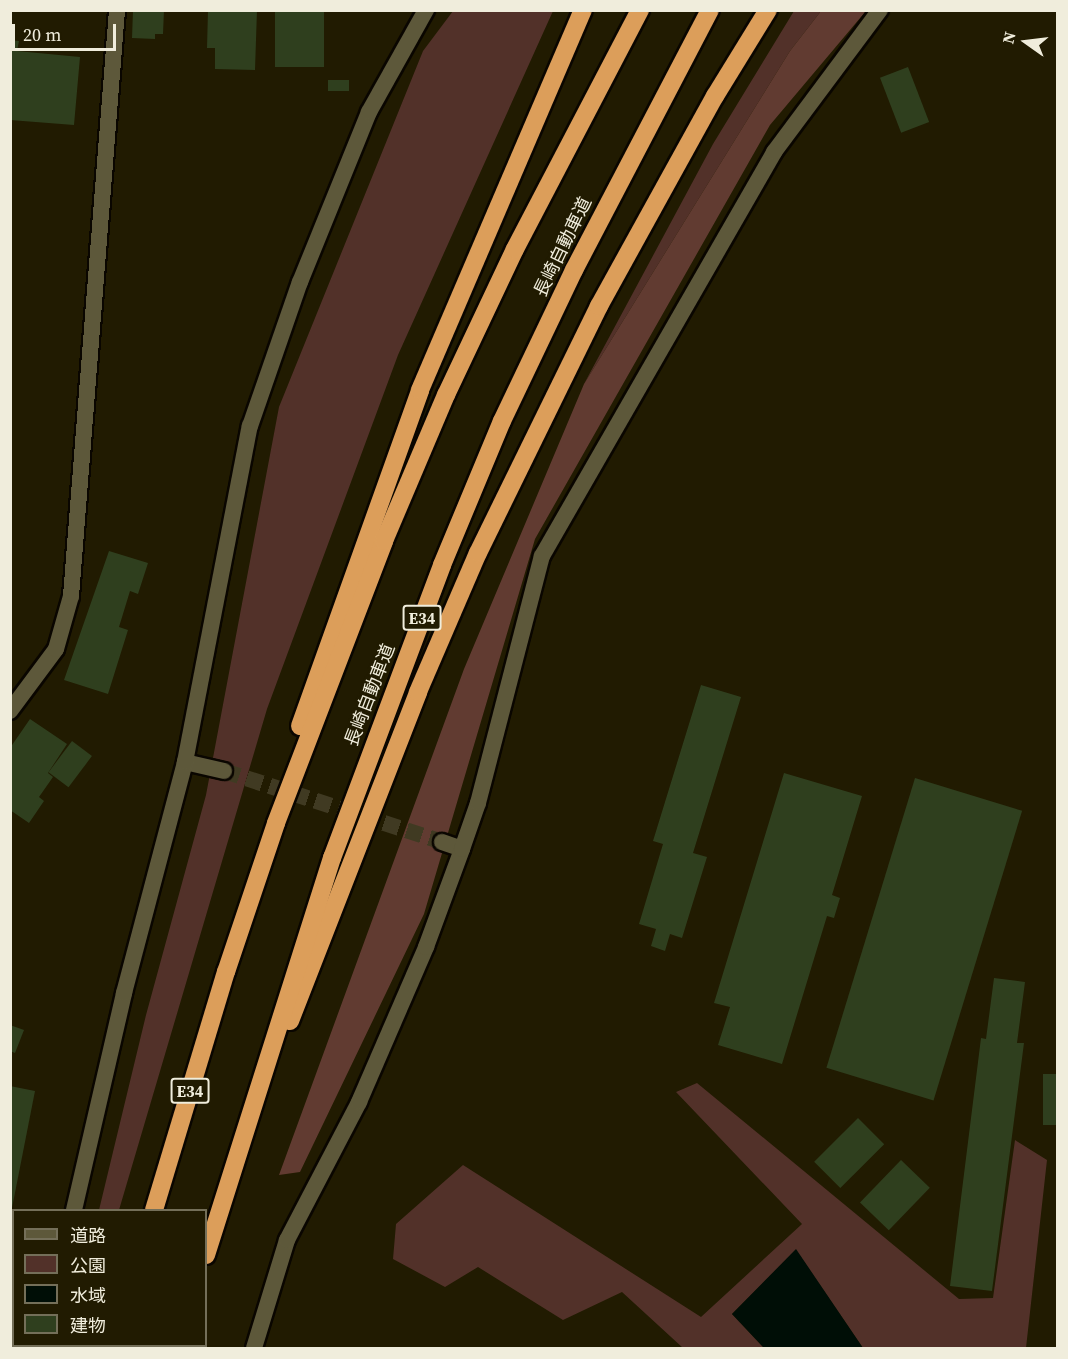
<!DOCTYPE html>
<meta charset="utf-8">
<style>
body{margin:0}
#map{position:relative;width:1068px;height:1359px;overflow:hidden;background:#211b01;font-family:"Source Serif 4","Noto Sans JP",serif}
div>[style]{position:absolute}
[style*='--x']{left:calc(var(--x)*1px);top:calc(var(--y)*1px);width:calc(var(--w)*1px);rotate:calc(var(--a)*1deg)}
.green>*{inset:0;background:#523129}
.forest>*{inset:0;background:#613b31}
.water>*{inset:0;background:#000e06}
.building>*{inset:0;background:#2f3f1e;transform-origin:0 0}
.minor-tunnel>*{height:16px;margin-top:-8px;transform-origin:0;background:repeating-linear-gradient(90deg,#403a22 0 16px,transparent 0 24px)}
.roads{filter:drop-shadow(2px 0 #0a0600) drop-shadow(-2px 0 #0a0600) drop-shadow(0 2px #0a0600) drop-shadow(0 -2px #0a0600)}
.minor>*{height:16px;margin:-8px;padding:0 8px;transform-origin:8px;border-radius:8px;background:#5d583a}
.motorway>*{height:18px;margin:-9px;padding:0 9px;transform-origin:9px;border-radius:9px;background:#dc9e5a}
span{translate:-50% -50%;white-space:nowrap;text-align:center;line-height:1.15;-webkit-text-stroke:4.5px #211b01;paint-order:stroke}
.shield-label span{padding:2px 4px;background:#211b01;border:2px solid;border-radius:4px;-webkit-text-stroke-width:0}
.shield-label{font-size:16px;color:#f0eddc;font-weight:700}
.street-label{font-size:18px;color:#f0eddc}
.frame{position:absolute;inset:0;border:12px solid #f0eddc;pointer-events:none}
.legend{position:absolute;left:12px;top:1209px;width:195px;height:138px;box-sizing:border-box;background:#211b01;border:2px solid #746f59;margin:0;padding:8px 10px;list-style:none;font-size:18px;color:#f0eddc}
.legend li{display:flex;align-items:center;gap:12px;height:30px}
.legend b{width:30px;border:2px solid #746f59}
.north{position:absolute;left:996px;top:12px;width:60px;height:60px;-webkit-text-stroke:4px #211b01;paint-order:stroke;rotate:284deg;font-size:16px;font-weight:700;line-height:24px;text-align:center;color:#f0eddc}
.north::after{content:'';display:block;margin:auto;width:21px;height:27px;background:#f0eddc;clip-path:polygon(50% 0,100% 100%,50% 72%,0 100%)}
.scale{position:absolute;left:12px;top:24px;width:104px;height:27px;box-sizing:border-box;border:3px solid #f0eddc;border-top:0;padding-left:8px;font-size:18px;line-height:21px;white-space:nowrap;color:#f0eddc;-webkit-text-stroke:4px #211b01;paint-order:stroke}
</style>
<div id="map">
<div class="green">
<div style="clip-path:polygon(453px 11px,553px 11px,398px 355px,267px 709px,119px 1210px,99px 1210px,146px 1015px,206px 795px,279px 407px,423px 51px)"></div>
<div style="clip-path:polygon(794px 11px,821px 11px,790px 51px,584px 384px,713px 144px)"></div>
<div style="clip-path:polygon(697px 1083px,959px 1299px,993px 1298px,1015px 1140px,1047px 1160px,1026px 1348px,863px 1348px,796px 1250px,732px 1314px,764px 1348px,683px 1348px,622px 1292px,563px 1320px,478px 1267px,445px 1287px,393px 1259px,396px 1224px,463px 1165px,701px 1317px,802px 1224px,676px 1092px)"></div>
</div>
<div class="forest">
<div style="clip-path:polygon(821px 11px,866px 11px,770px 125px,535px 539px,424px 914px,300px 1172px,279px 1175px,464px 669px,584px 384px,790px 51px)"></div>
</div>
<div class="water">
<div style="clip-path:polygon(796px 1249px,863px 1348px,764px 1348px,732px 1314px)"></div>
</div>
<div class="building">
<div style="clip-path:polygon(133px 10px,164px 10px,163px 34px,155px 34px,155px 39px,132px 38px)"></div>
<div style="clip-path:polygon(208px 10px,257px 10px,255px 70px,215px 69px,215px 48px,207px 48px)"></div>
<div style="left:275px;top:10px;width:49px;height:57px"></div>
<div style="clip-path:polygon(10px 40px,19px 41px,17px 51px,80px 57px,74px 125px,10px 120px)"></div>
<div style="left:908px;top:67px;width:59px;height:30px;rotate:69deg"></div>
<div style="left:328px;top:80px;width:21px;height:11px"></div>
<div style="clip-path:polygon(109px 551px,148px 563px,138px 594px,130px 591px,119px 627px,128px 630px,108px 694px,64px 680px)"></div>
<div style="clip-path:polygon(701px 685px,741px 697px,693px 853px,707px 857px,682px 938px,670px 934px,665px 951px,651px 946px,656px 929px,639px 924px,663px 844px,653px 841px)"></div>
<div style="clip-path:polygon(30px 719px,67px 744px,48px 773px,53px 777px,39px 797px,44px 801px,29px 823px,10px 810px,10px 748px)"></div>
<div style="left:72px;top:741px;width:25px;height:39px;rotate:37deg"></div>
<div style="clip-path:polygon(784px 773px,862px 796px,832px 895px,840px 898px,834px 918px,827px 916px,782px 1064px,718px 1045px,730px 1007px,714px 1003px)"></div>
<div style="left:915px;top:778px;width:112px;height:303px;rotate:17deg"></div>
<div style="clip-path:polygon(994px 978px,1025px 982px,1017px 1043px,1024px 1043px,992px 1291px,950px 1286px,981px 1038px,986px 1039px)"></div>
<div style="clip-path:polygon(10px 1025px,24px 1030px,15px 1053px,10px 1051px)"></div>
<div style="left:1043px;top:1074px;width:15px;height:51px"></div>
<div style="clip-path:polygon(10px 1086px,35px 1091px,12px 1208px,10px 1208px)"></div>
<div style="left:858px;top:1118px;width:37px;height:62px;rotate:45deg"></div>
<div style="left:901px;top:1160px;width:40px;height:59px;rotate:44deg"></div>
</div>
<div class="minor-tunnel">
<div style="--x:224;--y:771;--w:229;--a:18"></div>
</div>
<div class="roads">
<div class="minor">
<div style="--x:10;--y:711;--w:77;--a:-53.4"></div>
<div style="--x:56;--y:649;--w:55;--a:-74.2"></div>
<div style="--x:71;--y:596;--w:588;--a:-85.51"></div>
<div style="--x:185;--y:762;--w:40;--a:13"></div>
<div style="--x:442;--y:842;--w:21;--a:19"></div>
<div style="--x:74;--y:1210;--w:223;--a:-77"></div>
<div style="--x:124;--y:993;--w:239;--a:-75.2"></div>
<div style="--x:185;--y:762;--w:342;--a:-79.1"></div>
<div style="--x:250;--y:426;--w:152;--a:-70.9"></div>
<div style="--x:300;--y:282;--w:183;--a:-67.9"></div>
<div style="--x:369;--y:112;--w:117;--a:-60.8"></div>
<div style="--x:43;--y:1348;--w:2;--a:-90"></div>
<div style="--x:254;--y:1348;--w:113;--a:-73"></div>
<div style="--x:287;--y:1240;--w:156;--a:-62.4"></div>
<div style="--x:359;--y:1102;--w:169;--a:-66.6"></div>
<div style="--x:426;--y:947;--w:104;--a:-69.8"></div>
<div style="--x:462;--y:849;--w:49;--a:-70.8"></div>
<div style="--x:478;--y:803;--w:255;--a:-75.5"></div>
<div style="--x:542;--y:556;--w:466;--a:-60.1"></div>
<div style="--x:774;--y:152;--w:177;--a:-53.3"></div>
</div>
<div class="motorway">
<div style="--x:300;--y:726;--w:357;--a:-70.3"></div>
<div style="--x:420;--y:390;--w:413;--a:-66.8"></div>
<div style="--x:290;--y:1021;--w:353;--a:-68.7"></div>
<div style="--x:418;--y:692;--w:151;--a:-66.7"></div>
<div style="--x:478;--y:553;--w:275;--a:-63.9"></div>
<div style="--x:599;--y:306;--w:240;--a:-61.1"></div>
<div style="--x:715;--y:96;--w:101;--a:-58.4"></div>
<div style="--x:154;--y:1210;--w:249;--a:-73.2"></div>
<div style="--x:226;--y:972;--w:157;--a:-71.4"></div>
<div style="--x:276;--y:823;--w:302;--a:-69"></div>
<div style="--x:384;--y:541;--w:159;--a:-67"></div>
<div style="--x:446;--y:395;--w:161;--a:-64.7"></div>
<div style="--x:515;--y:249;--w:270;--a:-62.4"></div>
<div style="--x:206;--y:1255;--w:417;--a:-72.4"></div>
<div style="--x:332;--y:858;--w:313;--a:-69.4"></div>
<div style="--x:442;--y:565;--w:156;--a:-67.4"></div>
<div style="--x:502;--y:421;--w:167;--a:-64.5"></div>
<div style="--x:574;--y:270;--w:293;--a:-62.4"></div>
<div style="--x:116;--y:1348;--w:2;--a:-90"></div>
<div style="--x:179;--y:1348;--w:2;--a:-90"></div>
</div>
</div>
<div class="shield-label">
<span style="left:422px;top:618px">E34</span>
<span style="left:190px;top:1091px">E34</span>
</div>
<div class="street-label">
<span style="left:563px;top:247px;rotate:-64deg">長崎自動車道</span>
<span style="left:370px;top:695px;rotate:-69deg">長崎自動車道</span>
</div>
<div class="frame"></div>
<ul class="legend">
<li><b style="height:8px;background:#5d583a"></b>道路</li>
<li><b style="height:16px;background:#523129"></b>公園</li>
<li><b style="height:16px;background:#000e06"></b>水域</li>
<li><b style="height:16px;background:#2f3f1e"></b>建物</li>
</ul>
<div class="north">N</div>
<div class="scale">20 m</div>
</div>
